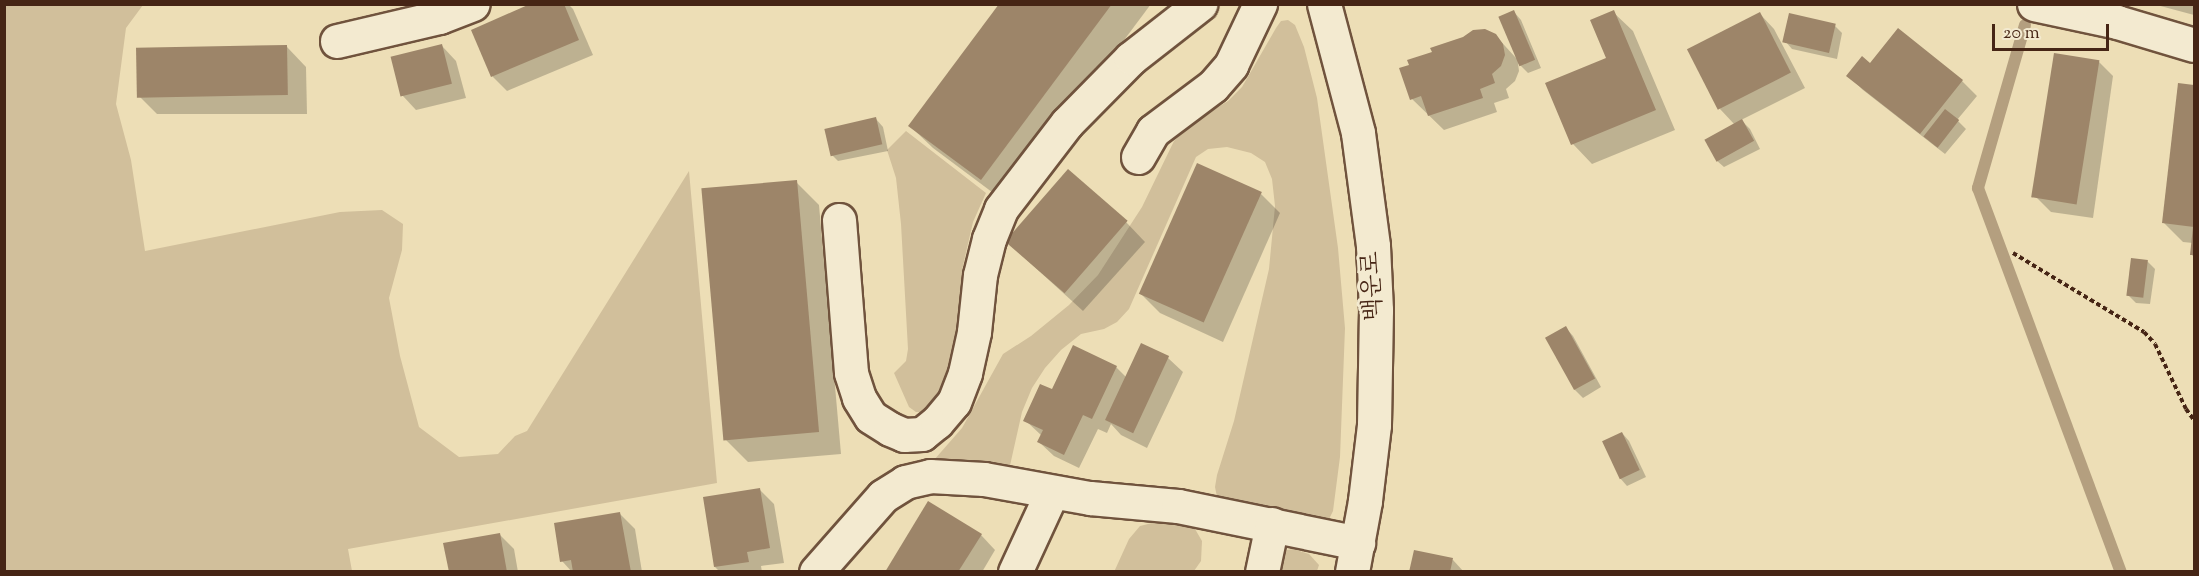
<!DOCTYPE html>
<meta charset="utf-8">
<style>
body{margin:0}
#map{position:relative;width:2199px;height:576px;overflow:hidden;background:#eddeb6;font-family:"Sorts Mill Goudy","Noto Serif KR",serif}
div>[style]{position:absolute}
[style*='--x']{left:calc(var(--x)*1px);top:calc(var(--y)*1px);width:calc(var(--w)*1px);rotate:calc(var(--a)*1deg)}
.green>*{inset:0;background:#d1bf9b}
.shadow>*{inset:0;background:#0003}
.stream>*{height:12px;margin:-6px;padding:0 6px;transform-origin:6px;border-radius:6px;background:#b49f7f}
.building>*{inset:0;background:#9d8569;transform-origin:0 0}
.path>*{height:4px;margin-top:-2px;transform-origin:0;background:repeating-linear-gradient(90deg,#462515 0 4.5px,transparent 0 7.5px)}
.roads{filter:drop-shadow(2px 0 #70533d) drop-shadow(-2px 0 #70533d) drop-shadow(0 2px #70533d) drop-shadow(0 -2px #70533d)}
.minor>*{height:33px;margin:-16.5px;padding:0 16.5px;transform-origin:16.5px;border-radius:16.5px;background:#f3ead0}
span{translate:-50% -50%;white-space:nowrap;text-align:center;line-height:1.15;-webkit-text-stroke:6px #f3ead0;paint-order:stroke}
.street-label{font-size:24px;color:#462515}
.frame{position:absolute;inset:0;border:6px solid #462515;pointer-events:none}
.scale{position:absolute;left:1992px;top:24px;width:117px;height:27px;box-sizing:border-box;border:3px solid #462515;border-top:0;padding-left:8px;font-size:18px;line-height:21px;white-space:nowrap;color:#462515;-webkit-text-stroke:4px #f3ead0;paint-order:stroke}
</style>
<div id="map">
<div class="green">
<div style="clip-path:polygon(4px 5px,143px 5px,126px 28px,116px 104px,131px 160px,145px 251px,340px 212px,382px 210px,403px 224px,402px 250px,389px 298px,400px 356px,419px 427px,459px 457px,498px 454px,515px 436px,527px 431px,689px 171px,717px 483px,348px 549px,352px 571px,5px 571px)"></div>
<div style="clip-path:polygon(1288px 20px,1295px 25px,1304px 47px,1317px 98px,1338px 248px,1345px 328px,1340px 457px,1333px 511px,1328px 521px,1223px 504px,1217px 497px,1215px 487px,1217px 475px,1234px 421px,1269px 269px,1275px 206px,1272px 179px,1265px 162px,1251px 153px,1227px 147px,1208px 149px,1196px 157px,1129px 309px,1117px 322px,1104px 329px,1081px 334px,1061px 350px,1045px 368px,1032px 388px,1022px 412px,1009px 470px,934px 460px,962px 428px,1003px 354px,1031px 336px,1069px 305px,1098px 275px,1142px 207px,1174px 141px,1194px 122px,1228px 101px,1242px 87px,1276px 28px,1281px 21px)"></div>
<div style="clip-path:polygon(906px 131px,986px 193px,973px 222px,962px 270px,960px 330px,948px 385px,926px 412px,916px 412px,909px 407px,894px 373px,906px 361px,908px 349px,901px 224px,896px 178px,887px 150px)"></div>
<div style="clip-path:polygon(1156px 522px,1183px 523px,1195px 529px,1202px 541px,1201px 561px,1194px 571px,1114px 572px,1129px 539px,1140px 526px)"></div>
<div style="clip-path:polygon(1293px 549px,1309px 554px,1319px 565px,1317px 571px,1274px 572px,1281px 551px)"></div>
</div>
<div class="shadow">
<div style="clip-path:polygon(534px 4px,568px 4px,573px 9px,593px 55px,507px 91px,493px 77px,473px 30px)"></div>
<div style="clip-path:polygon(1001px 4px,1151px 4px,1004px 201px,933px 148px,910px 126px)"></div>
<div style="clip-path:polygon(2153px 4px,2194px 4px,2194px 15px)"></div>
<div style="clip-path:polygon(1514px 12px,1521px 20px,1541px 68px,1528px 73px,1518px 63px,1519px 71px,1515px 81px,1506px 89px,1509px 98px,1494px 103px,1497px 112px,1444px 130px,1412px 99px,1495px 35px,1516px 58px)"></div>
<div style="clip-path:polygon(1613px 12px,1633px 31px,1675px 130px,1592px 164px,1573px 144px,1547px 84px,1608px 59px)"></div>
<div style="clip-path:polygon(1760px 14px,1774px 29px,1805px 88px,1741px 120px,1750px 129px,1760px 149px,1724px 167px,1716px 160px,1735px 125px,1720px 109px)"></div>
<div style="clip-path:polygon(1835px 26px,1842px 33px,1837px 59px,1792px 49px,1785px 41px)"></div>
<div style="clip-path:polygon(442px 46px,456px 61px,466px 98px,416px 110px,402px 95px)"></div>
<div style="clip-path:polygon(287px 47px,306px 67px,307px 114px,157px 114px,137px 94px)"></div>
<div style="clip-path:polygon(2098px 61px,2113px 76px,2093px 218px,2051px 212px,2036px 197px)"></div>
<div style="clip-path:polygon(1871px 65px,1962px 81px,1977px 96px,1957px 120px,1966px 129px,1945px 154px,1863px 90px,1848px 75px)"></div>
<div style="clip-path:polygon(2180px 85px,2194px 87px,2194px 257px,2191px 254px,2193px 243px,2183px 242px,2163px 222px)"></div>
<div style="clip-path:polygon(876px 119px,883px 127px,888px 151px,838px 161px,830px 153px)"></div>
<div style="clip-path:polygon(796px 182px,819px 205px,841px 454px,748px 462px,725px 439px)"></div>
<div style="clip-path:polygon(1261px 194px,1280px 213px,1223px 342px,1160px 313px,1141px 294px)"></div>
<div style="clip-path:polygon(1126px 222px,1145px 242px,1083px 311px,1006px 241px)"></div>
<div style="clip-path:polygon(2147px 261px,2155px 269px,2150px 304px,2136px 303px,2128px 295px)"></div>
<div style="clip-path:polygon(1566px 328px,1573px 336px,1601px 387px,1583px 398px,1575px 390px)"></div>
<div style="clip-path:polygon(1168px 358px,1183px 372px,1147px 448px,1121px 435px,1111px 424px,1107px 433px,1098px 429px,1079px 468px,1054px 456px,1039px 442px,1042px 436px,1025px 420px,1052px 392px,1116px 367px,1127px 378px)"></div>
<div style="clip-path:polygon(1622px 433px,1629px 441px,1646px 477px,1627px 486px,1620px 478px)"></div>
<div style="clip-path:polygon(759px 489px,774px 504px,784px 563px,761px 566px,762px 572px,720px 572px,715px 567px)"></div>
<div style="clip-path:polygon(620px 514px,635px 529px,642px 572px,572px 572px,562px 561px)"></div>
<div style="clip-path:polygon(499px 534px,514px 549px,518px 572px,450px 572px)"></div>
<div style="clip-path:polygon(981px 535px,995px 550px,982px 572px,886px 572px)"></div>
<div style="clip-path:polygon(1453px 560px,1464px 572px,1411px 572px)"></div>
</div>
<div class="stream">
<div style="--x:2025;--y:25;--w:170;--a:106.1"></div>
<div style="--x:1978;--y:188;--w:410;--a:69.6"></div>
</div>
<div class="building">
<div style="clip-path:polygon(530px 4px,564px 4px,579px 40px,491px 77px,471px 30px)"></div>
<div style="clip-path:polygon(999px 4px,1112px 4px,981px 180px,908px 126px)"></div>
<div style="left:1514px;top:10px;width:54px;height:17px;rotate:67deg"></div>
<div style="clip-path:polygon(1614px 10px,1656px 110px,1571px 145px,1545px 83px,1606px 58px,1590px 20px)"></div>
<div style="left:1760px;top:12px;width:68px;height:82px;rotate:63deg"></div>
<div style="left:1789px;top:13px;width:48px;height:30px;rotate:13deg"></div>
<div style="clip-path:polygon(1898px 28px,1963px 80px,1920px 134px,1846px 76px,1862px 56px,1870px 63px)"></div>
<div style="clip-path:polygon(1485px 29px,1496px 34px,1503px 44px,1505px 55px,1501px 66px,1492px 74px,1495px 83px,1480px 89px,1483px 98px,1428px 116px,1421px 96px,1410px 100px,1399px 68px,1409px 65px,1407px 60px,1432px 52px,1430px 48px,1463px 37px,1473px 30px)"></div>
<div style="left:442px;top:44px;width:41px;height:53px;rotate:76deg"></div>
<div style="left:287px;top:45px;width:50px;height:151px;rotate:89deg"></div>
<div style="left:2054px;top:53px;width:46px;height:146px;rotate:9deg"></div>
<div style="clip-path:polygon(2178px 83px,2194px 85px,2194px 227px,2162px 223px)"></div>
<div style="left:1945px;top:109px;width:18px;height:35px;rotate:38deg"></div>
<div style="left:876px;top:117px;width:28px;height:53px;rotate:77deg"></div>
<div style="left:1742px;top:119px;width:25px;height:43px;rotate:61deg"></div>
<div style="left:1197px;top:163px;width:71px;height:143px;rotate:24deg"></div>
<div style="left:1068px;top:169px;width:79px;height:96px;rotate:41deg"></div>
<div style="left:797px;top:180px;width:253px;height:96px;rotate:85deg"></div>
<div style="clip-path:polygon(2193px 227px,2194px 227px,2194px 255px,2190px 255px)"></div>
<div style="left:2131px;top:258px;width:17px;height:38px;rotate:7deg"></div>
<div style="left:1566px;top:326px;width:60px;height:24px;rotate:61deg"></div>
<div style="left:1141px;top:343px;width:31px;height:85px;rotate:25deg"></div>
<div style="clip-path:polygon(1073px 345px,1117px 366px,1092px 419px,1083px 415px,1064px 455px,1037px 442px,1043px 430px,1023px 421px,1040px 384px,1052px 389px)"></div>
<div style="left:1622px;top:432px;width:42px;height:22px;rotate:65deg"></div>
<div style="clip-path:polygon(760px 488px,770px 548px,747px 552px,749px 562px,714px 567px,703px 497px)"></div>
<div style="clip-path:polygon(928px 501px,982px 534px,958px 572px,885px 572px)"></div>
<div style="clip-path:polygon(620px 512px,631px 572px,573px 572px,571px 560px,560px 562px,554px 523px)"></div>
<div style="clip-path:polygon(500px 533px,507px 572px,449px 572px,443px 543px)"></div>
<div style="clip-path:polygon(1414px 550px,1453px 558px,1450px 572px,1409px 572px)"></div>
</div>
<div class="path">
<div style="--x:2013;--y:253;--w:153;--a:31.1"></div>
<div style="--x:2144;--y:332;--w:16;--a:47"></div>
<div style="--x:2155;--y:344;--w:72;--a:64.5"></div>
<div style="--x:2186;--y:409;--w:14;--a:54"></div>
</div>
<div class="roads">
<div class="minor">
<div style="--x:1324;--y:4;--w:133;--a:75.2"></div>
<div style="--x:1358;--y:133;--w:114;--a:82.4"></div>
<div style="--x:1373;--y:246;--w:64;--a:87.3"></div>
<div style="--x:1376;--y:310;--w:115;--a:91"></div>
<div style="--x:1374;--y:425;--w:77;--a:96.8"></div>
<div style="--x:1365;--y:501;--w:72;--a:100.4"></div>
<div style="--x:2034;--y:4;--w:85;--a:12.2"></div>
<div style="--x:2117;--y:22;--w:80;--a:16.6"></div>
<div style="--x:337;--y:41;--w:105;--a:-13.2"></div>
<div style="--x:439;--y:17;--w:36;--a:-21"></div>
<div style="--x:1138;--y:157;--w:30;--a:-60"></div>
<div style="--x:1153;--y:131;--w:75;--a:-36.9"></div>
<div style="--x:1213;--y:86;--w:28;--a:-49"></div>
<div style="--x:1231;--y:65;--w:68;--a:-64.6"></div>
<div style="--x:839;--y:220;--w:153;--a:85.5"></div>
<div style="--x:851;--y:373;--w:26;--a:72"></div>
<div style="--x:859;--y:398;--w:22;--a:58"></div>
<div style="--x:871;--y:417;--w:22;--a:32"></div>
<div style="--x:890;--y:429;--w:15;--a:23"></div>
<div style="--x:904;--y:435;--w:18;--a:-3"></div>
<div style="--x:922;--y:434;--w:19;--a:-39"></div>
<div style="--x:937;--y:422;--w:26;--a:-50"></div>
<div style="--x:954;--y:402;--w:31;--a:-69"></div>
<div style="--x:965;--y:373;--w:42;--a:-77.6"></div>
<div style="--x:974;--y:332;--w:57;--a:-84"></div>
<div style="--x:980;--y:275;--w:37;--a:-76"></div>
<div style="--x:989;--y:239;--w:32;--a:-68"></div>
<div style="--x:1001;--y:209;--w:108;--a:-52.5"></div>
<div style="--x:1067;--y:123;--w:91;--a:-45.4"></div>
<div style="--x:1131;--y:58;--w:88;--a:-38"></div>
<div style="--x:816;--y:572;--w:101;--a:-48.6"></div>
<div style="--x:883;--y:496;--w:26;--a:-32"></div>
<div style="--x:905;--y:482;--w:26;--a:-13"></div>
<div style="--x:930;--y:476;--w:54;--a:3.2"></div>
<div style="--x:984;--y:479;--w:108;--a:10.2"></div>
<div style="--x:1090;--y:498;--w:88;--a:5.2"></div>
<div style="--x:1178;--y:506;--w:184;--a:11.6"></div>
<div style="--x:1015;--y:572;--w:88;--a:-65.2"></div>
<div style="--x:1262;--y:572;--w:49;--a:-78.2"></div>
</div>
</div>
<div class="street-label">
<span style="left:1374px;top:286px;rotate:-93deg">백운로</span>
</div>
<div class="frame"></div>
<div class="scale">20 m</div>
</div>
